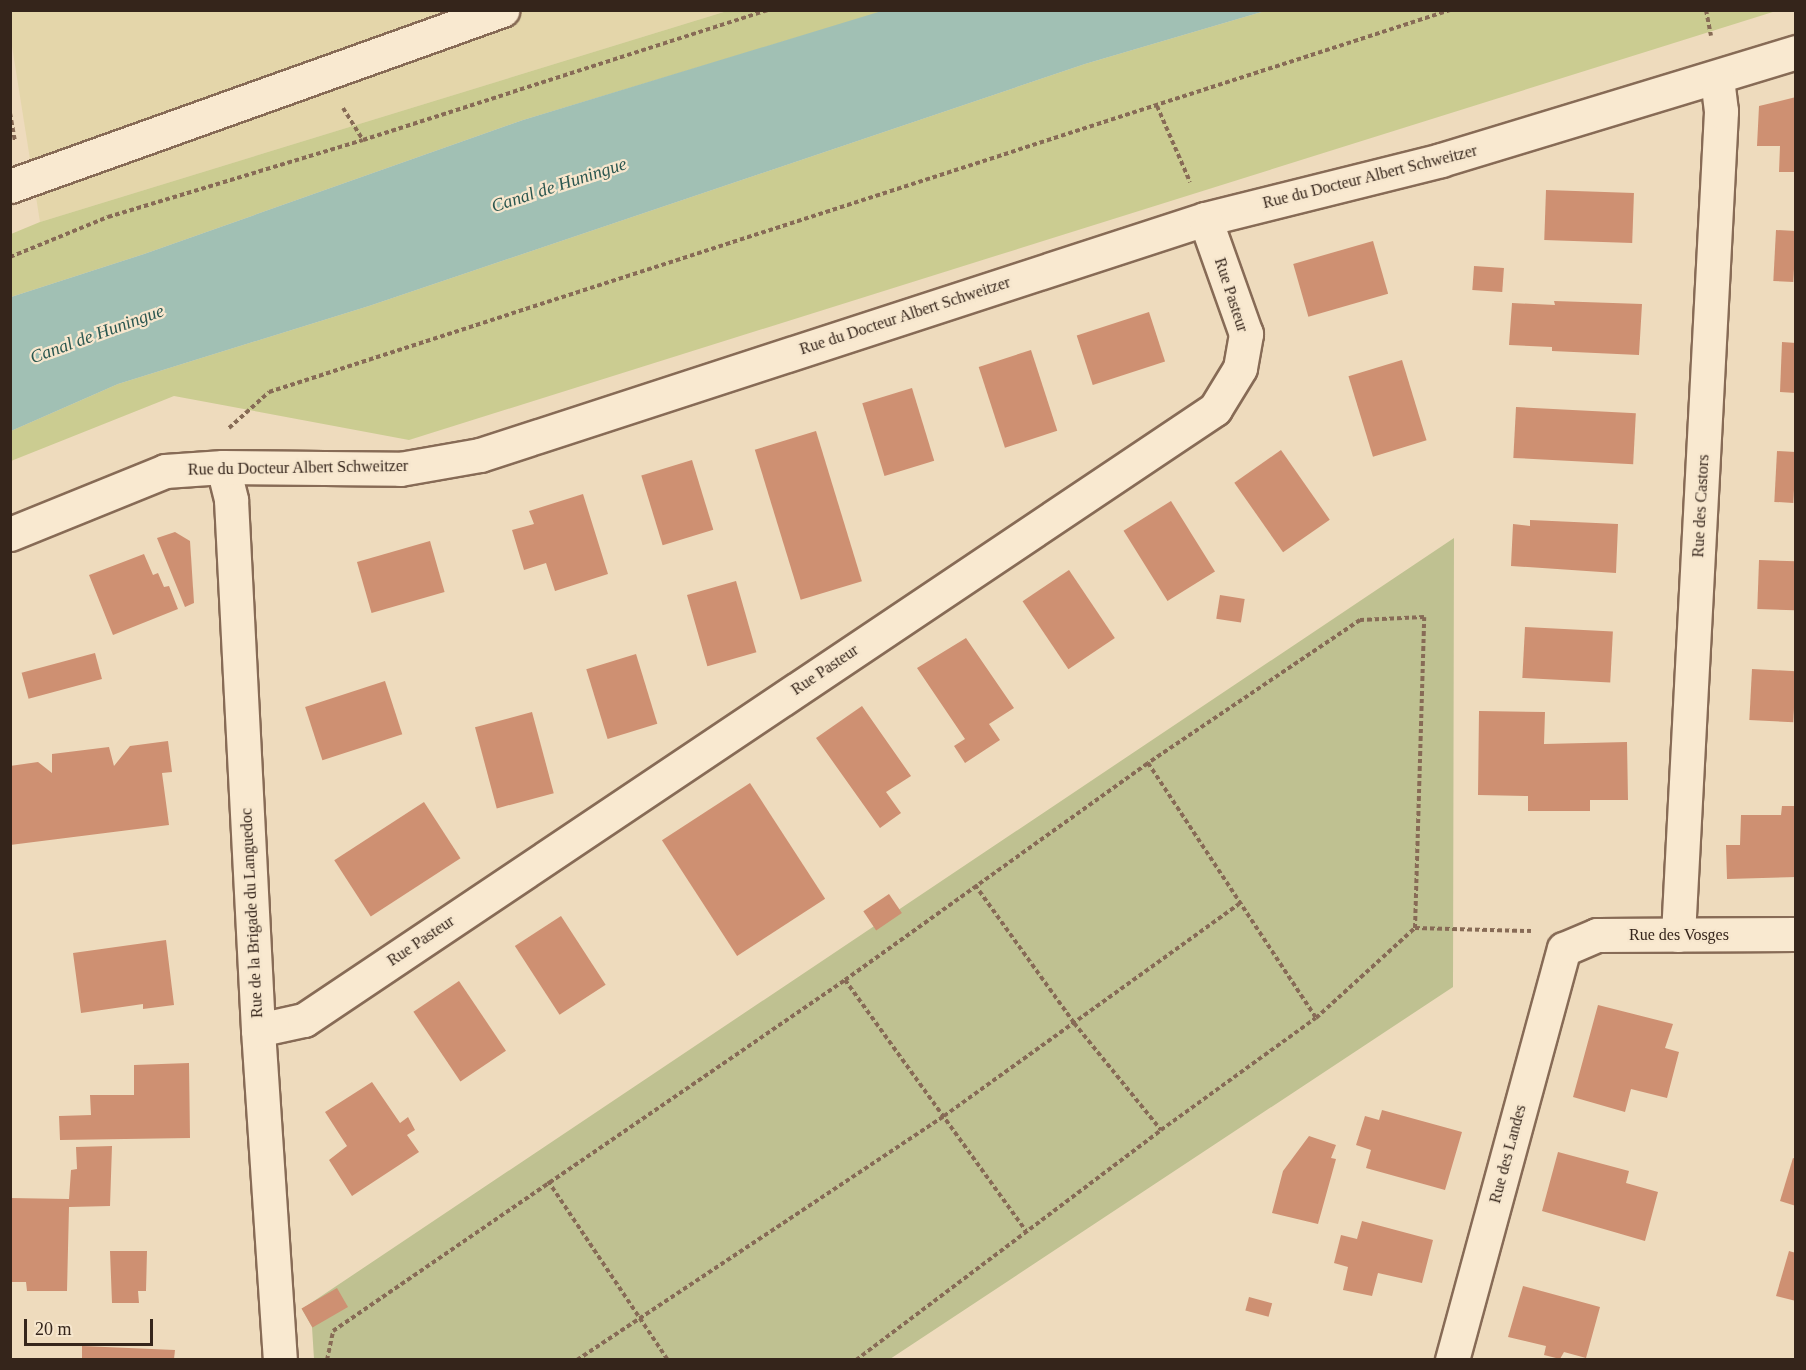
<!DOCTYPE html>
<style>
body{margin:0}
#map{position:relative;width:1806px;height:1370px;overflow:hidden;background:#eedbbd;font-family:Georgia,serif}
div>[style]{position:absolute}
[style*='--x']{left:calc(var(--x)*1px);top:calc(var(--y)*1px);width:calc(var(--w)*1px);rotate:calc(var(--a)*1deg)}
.farmland>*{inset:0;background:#e4d6aa}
.green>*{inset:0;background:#cbcc91}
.cemetery>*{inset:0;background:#bfc191}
.water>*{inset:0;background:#a1c0b4}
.building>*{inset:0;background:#ce9072;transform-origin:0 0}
.path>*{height:4px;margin-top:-2px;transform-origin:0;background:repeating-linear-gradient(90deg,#876b56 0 4.5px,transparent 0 7.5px)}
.roads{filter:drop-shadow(2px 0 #876b56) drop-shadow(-2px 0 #876b56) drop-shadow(0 2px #876b56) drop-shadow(0 -2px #876b56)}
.minor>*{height:33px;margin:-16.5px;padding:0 16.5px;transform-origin:16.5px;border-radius:16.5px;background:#f9e9d0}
span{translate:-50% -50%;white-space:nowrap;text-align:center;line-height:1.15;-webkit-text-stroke:4.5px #f6e6cd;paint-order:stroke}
.street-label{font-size:16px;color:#35251b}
.water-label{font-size:18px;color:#2a564f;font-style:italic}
.frame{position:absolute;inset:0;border:12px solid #35251b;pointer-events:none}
.scale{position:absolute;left:24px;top:1319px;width:129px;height:27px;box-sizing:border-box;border:3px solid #35251b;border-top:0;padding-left:8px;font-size:18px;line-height:21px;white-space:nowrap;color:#35251b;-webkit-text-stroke:4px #f6e6cd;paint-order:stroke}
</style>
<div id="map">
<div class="farmland">
<div style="clip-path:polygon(10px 11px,727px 11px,40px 222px,11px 40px)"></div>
</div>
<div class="green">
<div style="clip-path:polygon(727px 11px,885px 11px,523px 120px,144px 254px,11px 297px,11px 234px,40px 222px)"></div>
<div style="clip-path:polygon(1265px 11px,1776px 11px,409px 440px,174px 396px,11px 461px,11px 431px,118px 384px,369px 306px,1085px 64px)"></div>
</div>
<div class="cemetery">
<div style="clip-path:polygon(1454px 538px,1453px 987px,890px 1359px,314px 1359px,312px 1327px,302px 1309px)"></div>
</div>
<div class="water">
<div style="clip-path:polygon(885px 10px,1265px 11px,1085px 64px,369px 306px,118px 384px,11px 431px,11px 297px,144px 254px,523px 120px)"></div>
</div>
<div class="building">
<div style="clip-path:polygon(1796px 97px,1796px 172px,1779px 172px,1780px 146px,1757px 146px,1759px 106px)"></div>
<div style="left:1546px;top:190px;width:88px;height:50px;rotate:2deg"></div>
<div style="left:1776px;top:230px;width:20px;height:51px;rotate:3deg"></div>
<div style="left:1373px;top:241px;width:55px;height:83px;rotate:74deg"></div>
<div style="left:1474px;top:266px;width:30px;height:24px;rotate:4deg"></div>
<div style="clip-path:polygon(1554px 301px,1642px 304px,1639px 355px,1552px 351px,1552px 347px,1509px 345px,1512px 303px,1555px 305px)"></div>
<div style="left:1149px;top:312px;width:52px;height:76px;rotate:72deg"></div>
<div style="clip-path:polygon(1782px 342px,1796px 343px,1796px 393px,1780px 392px)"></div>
<div style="left:1031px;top:350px;width:85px;height:55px;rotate:72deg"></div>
<div style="left:1402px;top:360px;width:84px;height:56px;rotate:73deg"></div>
<div style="left:912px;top:388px;width:76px;height:52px;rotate:73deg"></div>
<div style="left:1516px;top:407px;width:120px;height:51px;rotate:3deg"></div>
<div style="left:816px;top:431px;width:157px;height:64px;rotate:73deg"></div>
<div style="left:1281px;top:450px;width:85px;height:57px;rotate:55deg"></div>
<div style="left:1777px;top:451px;width:19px;height:51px;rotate:3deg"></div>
<div style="left:692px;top:460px;width:73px;height:53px;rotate:73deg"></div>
<div style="clip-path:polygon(583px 494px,608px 574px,555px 591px,546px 563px,524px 570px,512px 530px,534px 524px,529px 511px)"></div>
<div style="left:1171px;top:501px;width:83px;height:56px;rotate:58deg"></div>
<div style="clip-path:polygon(1530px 520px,1618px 524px,1616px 573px,1511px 566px,1513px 524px,1530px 526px)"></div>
<div style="clip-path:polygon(175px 532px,190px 541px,194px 603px,185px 607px,157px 538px)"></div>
<div style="left:430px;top:541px;width:53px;height:76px;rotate:74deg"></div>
<div style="clip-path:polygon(144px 554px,153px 575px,158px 573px,164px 587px,169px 586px,178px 609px,113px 635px,89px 575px)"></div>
<div style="left:1759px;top:560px;width:37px;height:49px;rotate:2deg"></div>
<div style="left:1069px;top:570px;width:82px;height:56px;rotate:56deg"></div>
<div style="left:736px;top:581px;width:74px;height:51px;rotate:74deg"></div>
<div style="left:1220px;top:595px;width:25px;height:24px;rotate:9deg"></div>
<div style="left:1525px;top:627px;width:88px;height:51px;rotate:3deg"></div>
<div style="clip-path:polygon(966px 638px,1014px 708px,989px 724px,1000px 740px,965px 763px,954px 746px,965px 739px,917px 668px)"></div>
<div style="left:95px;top:653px;width:27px;height:76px;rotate:75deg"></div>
<div style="left:636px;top:654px;width:73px;height:52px;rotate:73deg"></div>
<div style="left:1752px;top:669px;width:44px;height:51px;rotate:3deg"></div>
<div style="left:385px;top:681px;width:56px;height:84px;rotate:72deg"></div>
<div style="clip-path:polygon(862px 706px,911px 776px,886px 792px,901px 813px,880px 828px,816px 738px)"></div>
<div style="clip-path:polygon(1479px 711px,1545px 712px,1544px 744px,1627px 742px,1628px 800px,1590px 800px,1590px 811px,1528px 811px,1528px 796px,1478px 795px)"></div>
<div style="left:532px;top:712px;width:84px;height:59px;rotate:75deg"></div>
<div style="clip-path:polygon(168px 741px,172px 772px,162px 773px,169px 825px,10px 845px,10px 766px,38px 762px,52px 773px,52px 754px,109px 747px,114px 766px,130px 746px)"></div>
<div style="left:750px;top:783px;width:138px;height:105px;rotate:57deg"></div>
<div style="left:424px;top:802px;width:67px;height:107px;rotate:57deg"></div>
<div style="clip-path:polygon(1782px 806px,1796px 806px,1796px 877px,1727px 879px,1726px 845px,1740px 845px,1741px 815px,1781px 815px)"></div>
<div style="left:889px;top:894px;width:23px;height:31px;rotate:56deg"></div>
<div style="left:561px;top:916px;width:82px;height:55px;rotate:57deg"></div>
<div style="clip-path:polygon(166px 940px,174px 1005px,143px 1009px,143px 1004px,81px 1013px,73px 953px)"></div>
<div style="left:459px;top:981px;width:84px;height:55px;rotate:56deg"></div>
<div style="clip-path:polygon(1598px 1005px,1673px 1024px,1665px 1048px,1679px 1052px,1667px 1098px,1631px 1089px,1625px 1112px,1573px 1097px)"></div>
<div style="clip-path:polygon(189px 1063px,190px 1138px,60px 1140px,59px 1116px,91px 1115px,90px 1095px,134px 1095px,134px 1065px)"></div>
<div style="clip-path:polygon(372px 1082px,400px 1123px,408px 1117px,415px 1130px,407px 1135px,419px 1152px,352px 1196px,329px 1160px,347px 1146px,325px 1112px)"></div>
<div style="clip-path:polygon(1382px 1110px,1462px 1132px,1445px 1190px,1366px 1168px,1371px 1150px,1356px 1145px,1365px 1116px,1379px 1120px)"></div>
<div style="clip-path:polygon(1309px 1136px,1336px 1145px,1331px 1158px,1336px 1159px,1318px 1224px,1272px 1213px,1283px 1171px)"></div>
<div style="clip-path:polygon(112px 1146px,110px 1206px,69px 1207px,67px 1291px,27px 1291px,26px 1282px,10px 1282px,10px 1198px,69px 1199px,71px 1170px,77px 1169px,76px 1147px)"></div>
<div style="clip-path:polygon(1558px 1152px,1629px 1171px,1626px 1183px,1658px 1192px,1645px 1241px,1542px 1211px)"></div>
<div style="clip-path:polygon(1793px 1158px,1796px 1159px,1796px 1206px,1780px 1201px)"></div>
<div style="clip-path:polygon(1362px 1221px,1433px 1240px,1422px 1283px,1378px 1273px,1372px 1296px,1343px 1290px,1348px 1267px,1334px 1263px,1341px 1235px,1357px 1239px)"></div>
<div style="clip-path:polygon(110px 1251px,147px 1251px,146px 1291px,138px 1291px,139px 1303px,112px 1303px)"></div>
<div style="clip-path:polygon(1789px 1251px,1796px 1253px,1796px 1301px,1776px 1296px)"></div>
<div style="clip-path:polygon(1523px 1286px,1600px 1307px,1586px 1358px,1564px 1352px,1560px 1359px,1544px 1355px,1546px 1346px,1508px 1337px)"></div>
<div style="left:337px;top:1288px;width:22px;height:41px;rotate:60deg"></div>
<div style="left:1249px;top:1297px;width:24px;height:14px;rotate:15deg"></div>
<div style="clip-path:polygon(82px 1346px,175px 1350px,174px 1359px,82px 1359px)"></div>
</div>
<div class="path">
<div style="--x:1706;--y:10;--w:26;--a:79"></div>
<div style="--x:1157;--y:106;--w:83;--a:66.5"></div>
<div style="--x:343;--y:108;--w:38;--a:58"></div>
<div style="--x:10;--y:113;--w:29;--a:80"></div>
<div style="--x:10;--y:257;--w:106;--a:-22.2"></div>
<div style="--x:108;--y:217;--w:266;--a:-16.8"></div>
<div style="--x:363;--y:140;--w:425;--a:-17.8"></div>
<div style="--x:229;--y:428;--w:54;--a:-42"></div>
<div style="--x:269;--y:392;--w:1241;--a:-17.92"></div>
<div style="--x:975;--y:885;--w:170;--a:54.3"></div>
<div style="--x:1074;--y:1023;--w:138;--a:50.9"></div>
<div style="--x:1415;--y:928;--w:116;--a:1.5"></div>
<div style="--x:845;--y:980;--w:309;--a:54.2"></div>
<div style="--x:548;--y:1181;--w:216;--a:56.2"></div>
<div style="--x:327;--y:1360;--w:30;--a:-78"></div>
<div style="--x:333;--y:1331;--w:621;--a:-34.43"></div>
<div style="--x:845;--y:980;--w:373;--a:-35.6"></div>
<div style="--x:1148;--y:763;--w:305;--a:56.6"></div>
<div style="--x:577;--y:1360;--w:441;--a:-33.6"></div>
<div style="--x:944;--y:1116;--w:363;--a:-35.7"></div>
<div style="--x:856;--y:1360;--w:382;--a:-37"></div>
<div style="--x:1161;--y:1130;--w:191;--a:-35.9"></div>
<div style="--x:1316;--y:1018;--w:134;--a:-42.3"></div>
<div style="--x:1415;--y:928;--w:311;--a:-88.3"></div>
<div style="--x:1424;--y:617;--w:64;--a:177.3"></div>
<div style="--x:1360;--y:620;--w:256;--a:146"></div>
</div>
<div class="roads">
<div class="minor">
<div style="--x:10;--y:186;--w:523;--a:-19.68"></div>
<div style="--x:223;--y:467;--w:34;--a:76"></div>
<div style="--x:231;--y:500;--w:531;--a:87.08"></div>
<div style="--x:258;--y:1030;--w:331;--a:86.2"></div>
<div style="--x:10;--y:534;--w:167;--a:-22.1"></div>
<div style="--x:165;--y:471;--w:58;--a:-3.9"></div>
<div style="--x:223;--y:467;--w:177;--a:0.6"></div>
<div style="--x:400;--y:469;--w:81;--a:-9.9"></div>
<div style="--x:480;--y:455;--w:762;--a:-18.03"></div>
<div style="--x:1205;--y:219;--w:243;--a:-14"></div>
<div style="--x:1441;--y:160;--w:371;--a:-16.9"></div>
<div style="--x:1678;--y:935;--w:825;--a:-87.01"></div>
<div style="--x:1721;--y:111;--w:34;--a:-97"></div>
<div style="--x:258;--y:1030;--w:47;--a:-12.3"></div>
<div style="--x:304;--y:1020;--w:1097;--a:-33.85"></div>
<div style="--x:1215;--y:409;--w:48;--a:-58.6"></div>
<div style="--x:1240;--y:368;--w:35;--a:-80"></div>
<div style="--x:1246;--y:334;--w:122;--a:-109.6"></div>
<div style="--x:1452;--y:1360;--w:426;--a:-74.8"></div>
<div style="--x:1564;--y:949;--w:36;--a:-23"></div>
<div style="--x:1597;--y:935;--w:199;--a:-0.3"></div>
</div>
</div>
<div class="street-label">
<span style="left:1370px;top:177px;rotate:-14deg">Rue du Docteur Albert Schweitzer</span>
<span style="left:1231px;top:295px;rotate:72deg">Rue Pasteur</span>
<span style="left:905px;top:316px;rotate:-18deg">Rue du Docteur Albert Schweitzer</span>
<span style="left:298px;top:468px;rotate:-1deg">Rue du Docteur Albert Schweitzer</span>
<span style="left:1701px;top:506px;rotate:-87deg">Rue des Castors</span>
<span style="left:825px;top:670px;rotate:-34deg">Rue Pasteur</span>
<span style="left:252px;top:913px;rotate:-93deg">Rue de la Brigade du Languedoc</span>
<span style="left:1679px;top:935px">Rue des Vosges</span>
<span style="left:421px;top:941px;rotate:-34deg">Rue Pasteur</span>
<span style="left:1508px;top:1154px;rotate:-75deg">Rue des Landes</span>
</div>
<div class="water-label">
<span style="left:559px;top:185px;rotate:-18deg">Canal de Huningue</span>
<span style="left:97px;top:334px;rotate:-20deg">Canal de Huningue</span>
</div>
<div class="frame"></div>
<div class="scale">20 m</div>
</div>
